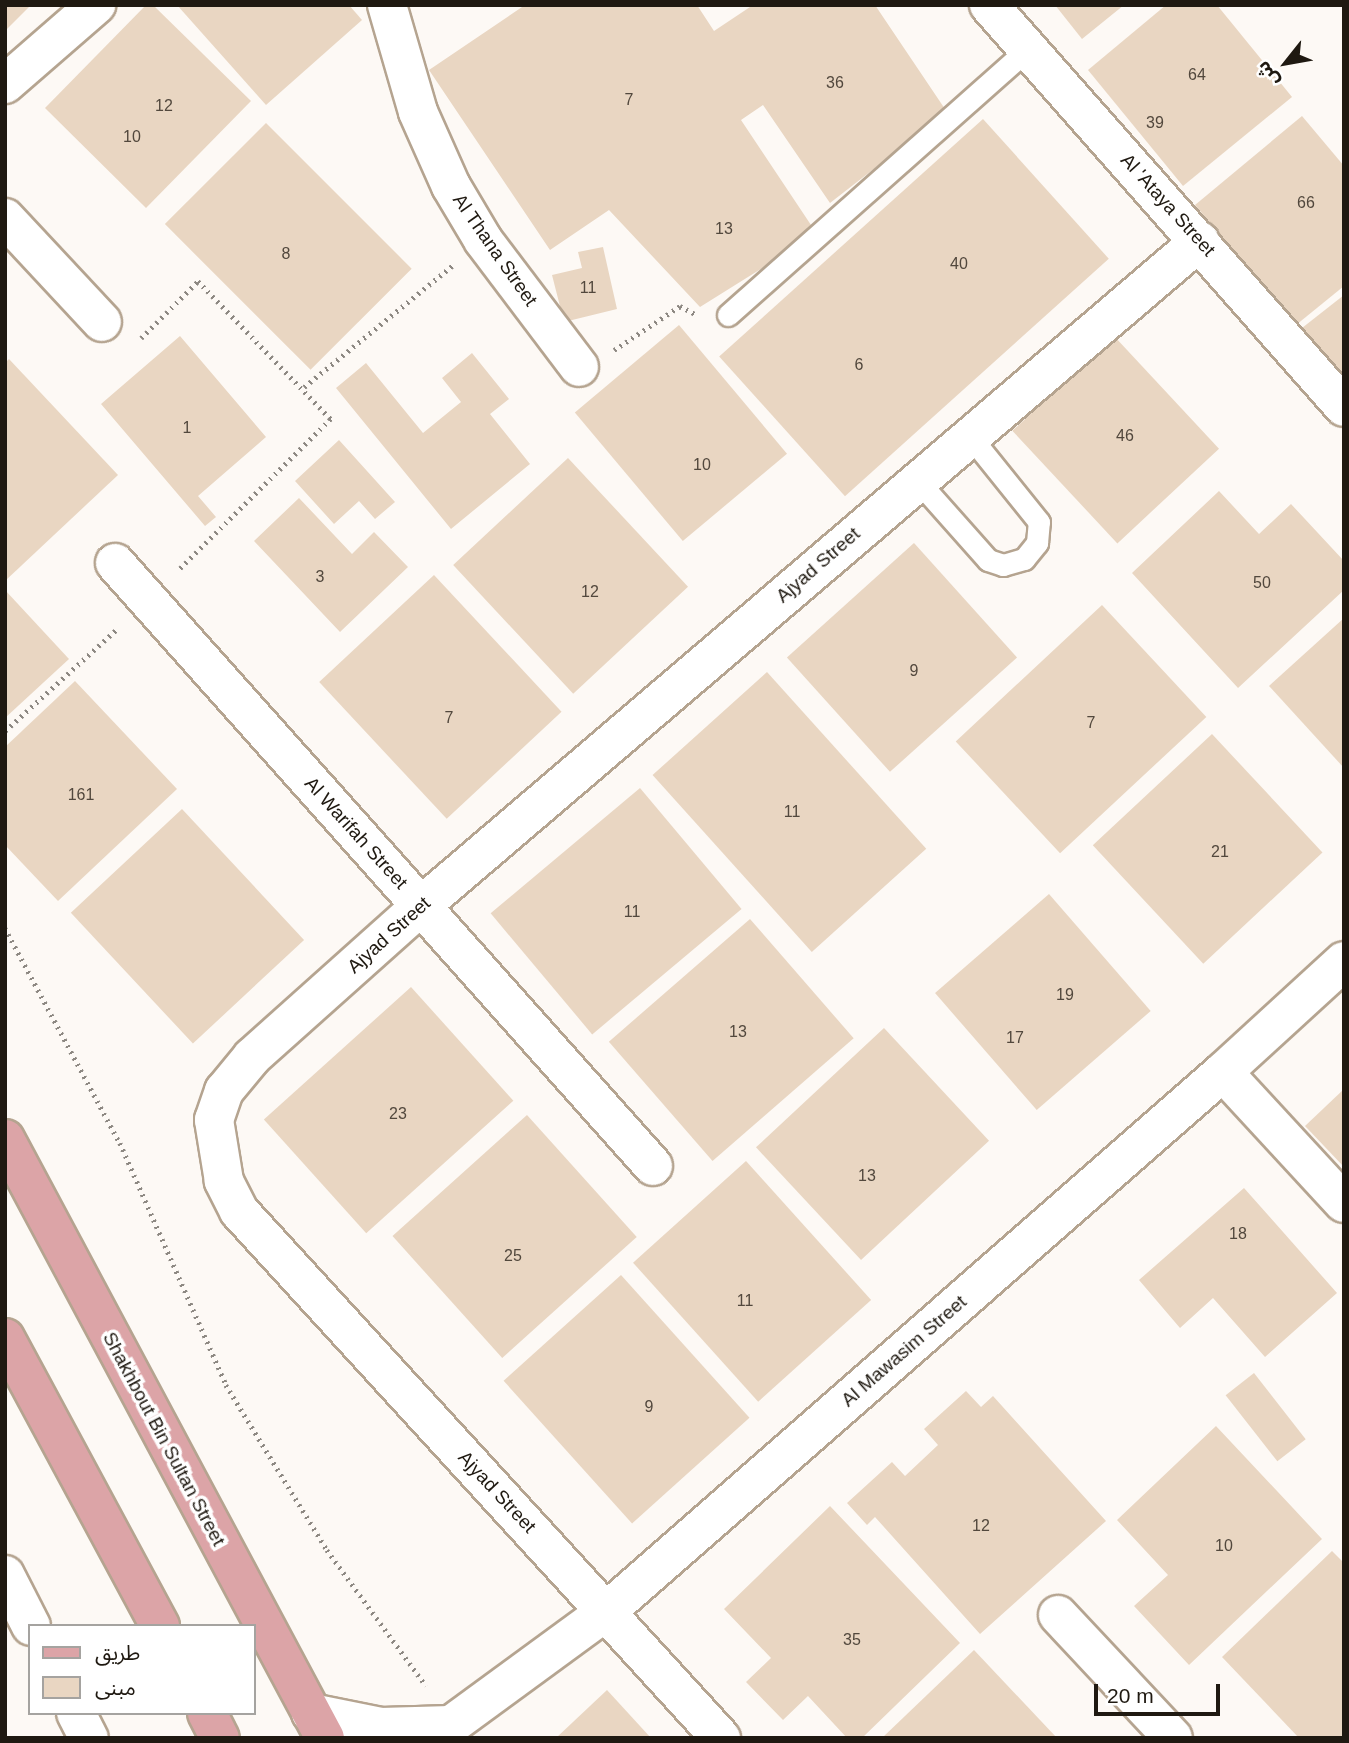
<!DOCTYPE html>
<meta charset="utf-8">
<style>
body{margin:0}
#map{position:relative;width:1349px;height:1743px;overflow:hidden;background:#fdf9f5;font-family:Helvetica,"Noto Sans Arabic",sans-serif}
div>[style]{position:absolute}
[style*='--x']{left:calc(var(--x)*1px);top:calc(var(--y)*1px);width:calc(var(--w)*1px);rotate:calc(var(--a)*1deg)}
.building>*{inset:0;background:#e9d6c2;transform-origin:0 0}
.path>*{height:4.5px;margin-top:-2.25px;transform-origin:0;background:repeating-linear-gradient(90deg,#8d8882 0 2px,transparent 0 7px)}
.roads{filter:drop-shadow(2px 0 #b5a490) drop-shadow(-2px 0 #b5a490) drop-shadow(0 2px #b5a490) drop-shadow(0 -2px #b5a490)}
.lane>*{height:21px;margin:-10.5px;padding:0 10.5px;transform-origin:10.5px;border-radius:10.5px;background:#fff}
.street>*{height:38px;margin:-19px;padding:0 19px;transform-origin:19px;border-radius:19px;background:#fff}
.primary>*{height:38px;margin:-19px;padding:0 19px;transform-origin:19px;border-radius:19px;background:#dca4a7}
span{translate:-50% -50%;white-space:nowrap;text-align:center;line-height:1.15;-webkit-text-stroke:7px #fff;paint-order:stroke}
.number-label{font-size:16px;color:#52483d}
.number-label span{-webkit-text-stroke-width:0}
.street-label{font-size:19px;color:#1f1911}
.frame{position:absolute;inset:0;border:7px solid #1f1911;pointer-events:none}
.legend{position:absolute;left:28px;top:1624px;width:228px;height:91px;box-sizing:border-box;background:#fff;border:2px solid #a5a3a0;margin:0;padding:9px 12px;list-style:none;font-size:21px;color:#1f1911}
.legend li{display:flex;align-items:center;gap:14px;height:35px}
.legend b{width:35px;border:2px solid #a5a3a0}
.north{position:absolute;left:1251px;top:28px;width:70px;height:70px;-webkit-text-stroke:5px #fff;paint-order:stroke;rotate:239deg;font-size:19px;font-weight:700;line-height:28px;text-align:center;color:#1f1911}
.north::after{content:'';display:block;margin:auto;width:24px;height:32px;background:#1f1911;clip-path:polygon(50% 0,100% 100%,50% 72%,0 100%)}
.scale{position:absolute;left:1094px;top:1684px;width:126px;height:32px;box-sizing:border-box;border:4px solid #1f1911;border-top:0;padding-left:9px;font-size:21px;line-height:24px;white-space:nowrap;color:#1f1911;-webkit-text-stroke:5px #fff;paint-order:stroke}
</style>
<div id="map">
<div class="building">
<div style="clip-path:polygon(5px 5px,31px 5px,5px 31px)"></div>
<div style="clip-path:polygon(146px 5px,153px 5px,251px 101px,146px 208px,45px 108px)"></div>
<div style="clip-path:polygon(177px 5px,349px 5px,362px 20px,266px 105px)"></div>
<div style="clip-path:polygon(525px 5px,697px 5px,714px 31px,753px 5px,875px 5px,947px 112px,830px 203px,763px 105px,741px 120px,817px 234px,700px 307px,609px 210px,550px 250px,429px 70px)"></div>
<div style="clip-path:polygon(1055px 5px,1124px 5px,1082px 39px)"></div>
<div style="clip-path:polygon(1166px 5px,1217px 5px,1292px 97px,1183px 186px,1088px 70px)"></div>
<div style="clip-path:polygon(1302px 116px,1344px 166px,1344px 286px,1296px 325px,1195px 205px)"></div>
<div style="left:983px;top:119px;width:188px;height:355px;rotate:48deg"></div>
<div style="left:266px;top:123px;width:206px;height:143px;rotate:45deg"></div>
<div style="clip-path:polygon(603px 247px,617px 309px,564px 322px,552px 275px,582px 268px,578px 252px)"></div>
<div style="clip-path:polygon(1344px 295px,1344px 381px,1302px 328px)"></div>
<div style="left:679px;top:325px;width:168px;height:136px;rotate:50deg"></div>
<div style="clip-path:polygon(180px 336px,266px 437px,198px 496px,216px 517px,205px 526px,101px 404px)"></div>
<div style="left:1114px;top:336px;width:154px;height:139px;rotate:47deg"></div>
<div style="clip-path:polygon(472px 353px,509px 399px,490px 414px,530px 464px,451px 529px,336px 388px,366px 363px,423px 433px,461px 402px,442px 378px)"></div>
<div style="clip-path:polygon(9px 359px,118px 475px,5px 581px,5px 363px)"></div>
<div style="clip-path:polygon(339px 440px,395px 502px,375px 519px,359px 501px,334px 524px,295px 481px)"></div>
<div style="left:568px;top:458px;width:176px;height:157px;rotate:47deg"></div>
<div style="clip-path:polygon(1219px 491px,1259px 534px,1291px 504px,1344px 561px,1344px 590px,1238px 688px,1132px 573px)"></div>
<div style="clip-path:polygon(299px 498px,352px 554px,374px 532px,408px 567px,340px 632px,254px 541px)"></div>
<div style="left:914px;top:543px;width:154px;height:171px;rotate:48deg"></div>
<div style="left:434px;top:575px;width:187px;height:157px;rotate:47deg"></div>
<div style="clip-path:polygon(5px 590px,69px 659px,5px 718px)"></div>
<div style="left:1102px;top:605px;width:153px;height:200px;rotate:47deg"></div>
<div style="clip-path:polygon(1344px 618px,1344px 768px,1269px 686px)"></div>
<div style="left:767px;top:672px;width:238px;height:154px;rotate:48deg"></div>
<div style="clip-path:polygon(75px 681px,177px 789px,58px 901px,5px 845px,5px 747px)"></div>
<div style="left:1212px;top:734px;width:162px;height:163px;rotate:47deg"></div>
<div style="left:640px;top:788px;width:158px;height:195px;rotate:50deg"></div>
<div style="left:182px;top:809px;width:179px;height:152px;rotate:47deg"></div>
<div style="left:1049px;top:894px;width:155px;height:151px;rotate:49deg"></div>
<div style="left:750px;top:919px;width:158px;height:187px;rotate:49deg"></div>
<div style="left:411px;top:987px;width:153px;height:198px;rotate:48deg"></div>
<div style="left:884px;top:1028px;width:154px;height:175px;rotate:47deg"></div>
<div style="clip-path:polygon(1344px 1089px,1344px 1167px,1305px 1126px)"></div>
<div style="left:527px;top:1115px;width:164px;height:181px;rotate:48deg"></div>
<div style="left:746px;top:1161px;width:187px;height:152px;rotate:48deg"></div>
<div style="clip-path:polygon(1244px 1188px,1337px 1293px,1265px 1357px,1213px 1298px,1180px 1328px,1139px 1280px)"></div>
<div style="left:621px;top:1275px;width:192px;height:158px;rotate:48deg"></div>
<div style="left:1254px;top:1373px;width:84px;height:36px;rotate:52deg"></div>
<div style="clip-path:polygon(966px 1391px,981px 1407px,993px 1396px,1106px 1521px,980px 1634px,875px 1517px,867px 1525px,847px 1503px,892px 1462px,905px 1476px,938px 1445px,924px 1429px)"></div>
<div style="clip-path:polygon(1216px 1426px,1322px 1539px,1189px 1665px,1134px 1606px,1168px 1575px,1117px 1520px)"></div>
<div style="clip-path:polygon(830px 1506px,960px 1643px,862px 1738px,847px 1738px,808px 1696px,783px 1720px,746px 1682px,771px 1658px,724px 1609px)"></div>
<div style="clip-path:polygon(1332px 1551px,1344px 1563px,1344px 1738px,1299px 1738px,1222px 1657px)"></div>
<div style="clip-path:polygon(974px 1650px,1057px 1738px,882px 1738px)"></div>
<div style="clip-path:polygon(607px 1690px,651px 1738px,556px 1738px)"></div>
</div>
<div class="path">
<div style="--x:141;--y:338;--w:81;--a:-45"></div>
<div style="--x:198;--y:281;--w:192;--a:46.1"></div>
<div style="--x:331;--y:419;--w:216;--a:135.2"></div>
<div style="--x:614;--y:350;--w:79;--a:-33.7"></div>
<div style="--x:680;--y:306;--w:19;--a:28"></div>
<div style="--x:304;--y:387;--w:193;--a:-39.3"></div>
<div style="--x:5;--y:731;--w:153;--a:-42.3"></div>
<div style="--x:5;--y:928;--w:244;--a:61.9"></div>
<div style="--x:120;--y:1143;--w:264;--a:66.3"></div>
<div style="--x:226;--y:1385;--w:193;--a:58.5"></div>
<div style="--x:327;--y:1550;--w:168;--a:53.9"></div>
</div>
<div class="roads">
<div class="lane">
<div style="--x:728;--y:315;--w:401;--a:-41.6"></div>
<div style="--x:917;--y:480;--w:107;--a:48.4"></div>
<div style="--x:988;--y:560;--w:16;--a:18"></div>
<div style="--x:1003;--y:565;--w:22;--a:-16"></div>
<div style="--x:1024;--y:559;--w:21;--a:-51"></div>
<div style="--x:1037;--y:543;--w:21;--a:-85"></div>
<div style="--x:1039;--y:522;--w:112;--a:-128.8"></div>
</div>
<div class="street">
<div style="--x:387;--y:5;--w:111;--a:73.8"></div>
<div style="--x:418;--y:112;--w:81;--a:66"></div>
<div style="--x:451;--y:186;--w:63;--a:59.3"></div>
<div style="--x:483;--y:240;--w:159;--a:52.9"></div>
<div style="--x:989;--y:5;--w:536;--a:48.55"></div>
<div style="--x:5;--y:84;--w:121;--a:-41"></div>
<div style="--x:5;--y:218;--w:142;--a:47"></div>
<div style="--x:115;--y:563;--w:808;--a:48.26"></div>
<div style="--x:1223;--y:1072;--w:178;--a:47.3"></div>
<div style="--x:5;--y:1575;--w:57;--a:63"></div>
<div style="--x:1058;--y:1615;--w:168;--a:46.9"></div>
<div style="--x:76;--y:1713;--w:28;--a:63"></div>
<div style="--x:311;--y:1713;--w:71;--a:11.3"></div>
<div style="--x:381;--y:1727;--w:70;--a:-1.6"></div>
<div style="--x:445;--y:1738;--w:14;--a:-65"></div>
<div style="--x:451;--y:1725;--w:193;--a:-36.2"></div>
<div style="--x:607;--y:1611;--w:819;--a:-41.19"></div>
<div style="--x:1223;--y:1072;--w:164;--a:-42.5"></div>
<div style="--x:721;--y:1738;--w:714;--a:-132.45"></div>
<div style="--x:239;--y:1211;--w:34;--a:-117"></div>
<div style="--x:224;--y:1181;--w:62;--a:-99.3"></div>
<div style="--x:214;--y:1120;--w:31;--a:-71"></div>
<div style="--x:224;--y:1091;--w:44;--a:-50.5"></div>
<div style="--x:252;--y:1057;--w:227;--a:-41.8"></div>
<div style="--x:421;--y:906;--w:1024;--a:-40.49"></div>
</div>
<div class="primary">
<div style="--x:5;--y:1139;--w:679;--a:61.89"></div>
<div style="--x:5;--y:1338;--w:327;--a:61.7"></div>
<div style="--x:207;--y:1713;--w:28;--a:63"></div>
</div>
</div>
<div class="number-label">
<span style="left:1197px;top:75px">64</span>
<span style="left:835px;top:83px">36</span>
<span style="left:629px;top:100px">7</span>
<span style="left:164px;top:106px">12</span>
<span style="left:1155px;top:123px">39</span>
<span style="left:132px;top:137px">10</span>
<span style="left:1306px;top:203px">66</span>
<span style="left:724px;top:229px">13</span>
<span style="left:286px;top:254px">8</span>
<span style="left:959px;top:264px">40</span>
<span style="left:588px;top:288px">11</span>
<span style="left:859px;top:365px">6</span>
<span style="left:187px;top:428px">1</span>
<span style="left:1125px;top:436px">46</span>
<span style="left:702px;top:465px">10</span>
<span style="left:320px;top:577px">3</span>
<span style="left:1262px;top:583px">50</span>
<span style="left:590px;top:592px">12</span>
<span style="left:914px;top:671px">9</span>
<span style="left:449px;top:718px">7</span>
<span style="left:1091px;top:723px">7</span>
<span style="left:81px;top:795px">161</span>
<span style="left:792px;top:812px">11</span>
<span style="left:1220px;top:852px">21</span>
<span style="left:632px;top:912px">11</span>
<span style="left:1065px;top:995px">19</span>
<span style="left:738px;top:1032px">13</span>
<span style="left:1015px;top:1038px">17</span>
<span style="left:398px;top:1114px">23</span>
<span style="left:867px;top:1176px">13</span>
<span style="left:1238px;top:1234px">18</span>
<span style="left:513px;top:1256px">25</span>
<span style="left:745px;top:1301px">11</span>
<span style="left:649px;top:1407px">9</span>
<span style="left:981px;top:1526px">12</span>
<span style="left:1224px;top:1546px">10</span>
<span style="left:852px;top:1640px">35</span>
</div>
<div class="street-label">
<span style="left:1168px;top:205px;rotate:48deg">Al 'Ataya Street</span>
<span style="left:495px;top:250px;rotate:55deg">Al Thana Street</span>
<span style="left:818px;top:565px;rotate:-41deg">Ajyad Street</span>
<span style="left:356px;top:833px;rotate:48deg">Al Warifah Street</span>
<span style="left:389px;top:935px;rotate:-42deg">Ajyad Street</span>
<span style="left:904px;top:1351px;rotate:-41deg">Al Mawasim Street</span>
<span style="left:164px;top:1439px;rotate:62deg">Shakhbout Bin Sultan Street</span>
<span style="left:497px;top:1492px;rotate:47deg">Ajyad Street</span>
</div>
<div class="frame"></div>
<ul class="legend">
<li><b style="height:9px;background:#dca4a7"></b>طريق</li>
<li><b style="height:19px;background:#e9d6c2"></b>مبنى</li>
</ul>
<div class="north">ش</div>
<div class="scale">20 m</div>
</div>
